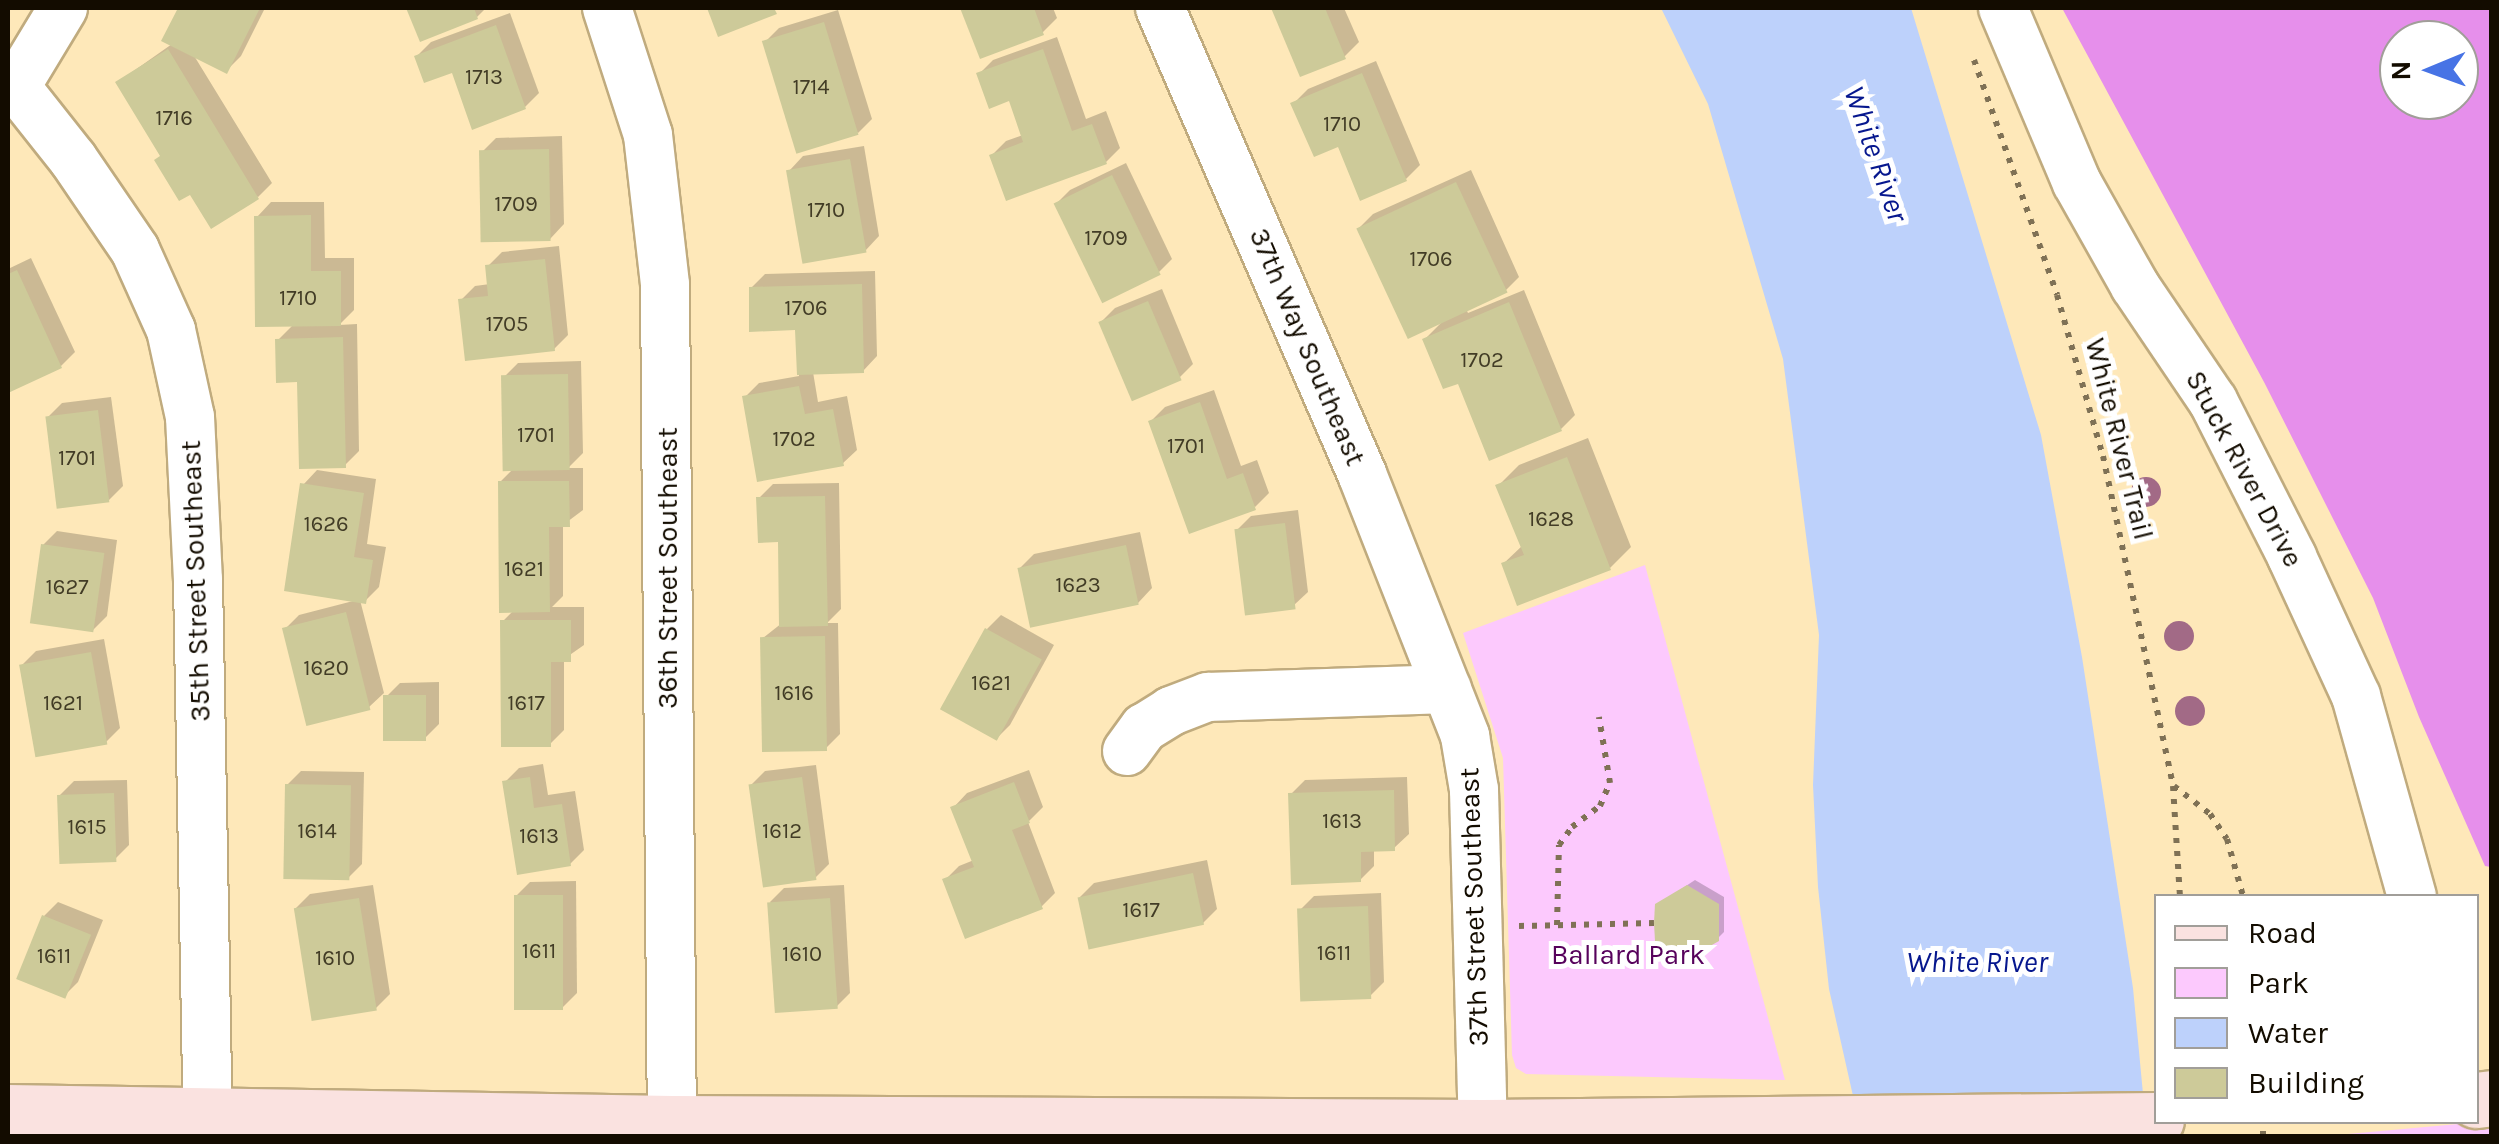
<!DOCTYPE html>
<style>
body{margin:0}
#map{position:relative;width:2499px;height:1144px;overflow:hidden;background:#fee8b9;font-family:Karla,sans-serif}
div>[style]{position:absolute}
[style*='--x']{left:calc(var(--x)*1px);top:calc(var(--y)*1px);width:calc(var(--w)*1px);rotate:calc(var(--a)*1deg)}
.green>*{inset:0;background:#fcc9fd}
.forest>*{inset:0;background:#e68feb}
.water>*{inset:0;background:#bdd1fb}
.shadow>*{inset:0;background:#0003}
.building>*{inset:0;background:#cdca99;transform-origin:0 0}
.path>*{height:6px;margin-top:-3px;transform-origin:0;background:repeating-linear-gradient(90deg,#7f7155 0 5px,transparent 0 13px)}
.roads{filter:drop-shadow(2px 0 #c0ab7e) drop-shadow(-2px 0 #c0ab7e) drop-shadow(0 2px #c0ab7e) drop-shadow(0 -2px #c0ab7e)}
.street>*{height:48px;margin:-24px;padding:0 24px;transform-origin:24px;border-radius:24px;background:#fff}
.secondary>*{height:55px;margin:-27.5px;padding:0 27.5px;transform-origin:27.5px;border-radius:27.5px;background:#fae2e0}
.trees>*{width:30px;height:30px;margin:-15px;border-radius:50%;background:#a26a86}
span{translate:-50% -50%;white-space:nowrap;text-align:center;line-height:1.15;-webkit-text-stroke:10px #fff;paint-order:stroke}
.number-label{font-size:22px;color:#423c26}
.number-label span{-webkit-text-stroke-width:0}
.street-label{font-size:28px;color:#130c00}
.park-label{font-size:28px;color:#57025c}
.water-label{font-size:30px;color:#06178e;font-style:italic}
.frame{position:absolute;inset:0;border:10px solid #130c00;pointer-events:none}
.legend{position:absolute;left:2154px;top:894px;width:325px;height:230px;box-sizing:border-box;background:#fff;border:2px solid #a19e99;margin:0;padding:12px 18px;list-style:none;font-size:30px;color:#130c00}
.legend li{display:flex;align-items:center;gap:20px;height:50px}
.legend b{width:50px;border:2px solid #a19e99}
.north{position:absolute;left:2379px;top:20px;width:100px;height:100px;box-sizing:border-box;background:#fff;border:2px solid #a19e99;border-radius:50%;rotate:269deg;font-size:28px;font-weight:700;line-height:40px;text-align:center;color:#130c00}
.north::after{content:'';display:block;margin:auto;width:35px;height:45px;background:#4773e5;clip-path:polygon(50% 0,100% 100%,50% 72%,0 100%)}
</style>
<div id="map">
<div class="green">
<div style="clip-path:polygon(1645px 565px,1785px 1080px,1526px 1074px,1516px 1068px,1512px 1055px,1503px 758px,1463px 633px)"></div>
<div style="clip-path:polygon(2491px 1121px,2491px 1136px,2285px 1136px,2348px 1134px)"></div>
</div>
<div class="forest">
<div style="clip-path:polygon(evenodd,2062px 8px,2491px 8px,2491px 867px,2485px 866px,2419px 717px,2373px 598px,2264px 382px,2062px 8px,2399px 40px,2459px 40px,2459px 100px,2399px 100px,2399px 40px)"></div>
</div>
<div class="water">
<div style="clip-path:polygon(1661px 8px,1911px 8px,2041px 435px,2082px 657px,2133px 988px,2147px 1136px,1862px 1136px,1829px 989px,1818px 887px,1813px 785px,1819px 635px,1783px 359px,1708px 104px)"></div>
</div>
<div class="shadow">
<div style="clip-path:polygon(181px 8px,265px 8px,241px 56px,227px 70px,193px 54px,272px 183px,258px 197px,163px 154px,118px 82px,172px 44px,164px 40px)"></div>
<div style="clip-path:polygon(408px 8px,486px 8px,477px 17px,421px 39px)"></div>
<div style="clip-path:polygon(963px 8px,1053px 8px,1057px 18px,1043px 32px,982px 56px)"></div>
<div style="clip-path:polygon(1274px 8px,1344px 8px,1359px 42px,1345px 56px,1301px 74px)"></div>
<div style="clip-path:polygon(838px 10px,872px 119px,858px 133px,765px 42px,779px 28px)"></div>
<div style="clip-path:polygon(510px 13px,539px 93px,525px 107px,417px 56px,431px 42px)"></div>
<div style="clip-path:polygon(1057px 37px,1086px 119px,1106px 111px,1120px 148px,1106px 162px,992px 155px,1006px 141px,1023px 135px,1010px 98px,979px 74px,993px 60px)"></div>
<div style="clip-path:polygon(1376px 61px,1420px 165px,1406px 179px,1339px 144px,1293px 104px,1308px 89px)"></div>
<div style="clip-path:polygon(562px 136px,564px 224px,550px 239px,482px 152px,496px 138px)"></div>
<div style="clip-path:polygon(864px 146px,879px 236px,865px 251px,789px 171px,803px 156px)"></div>
<div style="clip-path:polygon(1126px 163px,1172px 259px,1158px 273px,1056px 204px,1070px 190px)"></div>
<div style="clip-path:polygon(1471px 170px,1519px 277px,1505px 291px,1466px 309px,1468px 313px,1524px 290px,1575px 415px,1561px 429px,1459px 380px,1425px 339px,1445px 319px,1359px 228px,1373px 214px)"></div>
<div style="clip-path:polygon(271px 202px,324px 202px,325px 258px,354px 258px,354px 310px,339px 325px,357px 324px,359px 451px,345px 465px,278px 340px,294px 324px,257px 217px)"></div>
<div style="clip-path:polygon(559px 246px,568px 335px,554px 349px,461px 300px,475px 286px,490px 284px,488px 266px,502px 252px)"></div>
<div style="clip-path:polygon(31px 258px,75px 352px,61px 366px,8px 391px,8px 269px)"></div>
<div style="clip-path:polygon(875px 271px,877px 356px,863px 371px,813px 372px,818px 402px,847px 396px,857px 450px,842px 464px,745px 397px,759px 383px,799px 376px,798px 328px,751px 288px,765px 274px)"></div>
<div style="clip-path:polygon(1162px 289px,1193px 364px,1179px 378px,1101px 322px,1115px 308px)"></div>
<div style="clip-path:polygon(581px 361px,583px 453px,568px 468px,583px 468px,583px 510px,563px 525px,563px 596px,552px 607px,584px 607px,584px 645px,564px 659px,564px 730px,550px 744px,503px 621px,514px 610px,500px 482px,514px 468px,504px 377px,518px 363px)"></div>
<div style="clip-path:polygon(1214px 390px,1241px 466px,1257px 460px,1269px 493px,1255px 507px,1151px 421px,1165px 407px)"></div>
<div style="clip-path:polygon(111px 397px,123px 486px,109px 500px,47px 418px,62px 403px)"></div>
<div style="clip-path:polygon(1588px 438px,1631px 547px,1610px 568px,1503px 564px,1523px 545px,1498px 486px,1519px 465px)"></div>
<div style="clip-path:polygon(317px 470px,376px 479px,367px 544px,386px 547px,379px 587px,365px 601px,360px 600px,384px 693px,369px 707px,285px 629px,299px 615px,357px 600px,303px 485px)"></div>
<div style="clip-path:polygon(839px 483px,841px 609px,827px 623px,838px 623px,840px 734px,826px 748px,763px 638px,782px 623px,780px 540px,759px 498px,773px 484px)"></div>
<div style="clip-path:polygon(1298px 510px,1308px 592px,1293px 606px,1237px 530px,1251px 516px)"></div>
<div style="clip-path:polygon(57px 531px,117px 540px,107px 616px,93px 630px,43px 545px)"></div>
<div style="clip-path:polygon(1140px 532px,1152px 588px,1138px 603px,1020px 568px,1034px 554px)"></div>
<div style="clip-path:polygon(1001px 615px,1054px 645px,1010px 725px,996px 739px,987px 629px)"></div>
<div style="clip-path:polygon(104px 639px,120px 728px,106px 742px,22px 665px,36px 651px)"></div>
<div style="clip-path:polygon(439px 682px,439px 724px,425px 738px,386px 697px,400px 683px)"></div>
<div style="clip-path:polygon(543px 764px,548px 795px,575px 791px,584px 850px,570px 864px,505px 782px,519px 768px)"></div>
<div style="clip-path:polygon(816px 765px,829px 864px,815px 878px,751px 785px,765px 771px)"></div>
<div style="clip-path:polygon(1029px 770px,1043px 807px,1028px 822px,1055px 893px,1041px 907px,945px 880px,959px 866px,974px 860px,953px 808px,967px 793px)"></div>
<div style="clip-path:polygon(301px 771px,364px 772px,362px 864px,348px 878px,287px 785px)"></div>
<div style="clip-path:polygon(1407px 777px,1409px 834px,1394px 848px,1374px 849px,1374px 866px,1360px 880px,1291px 794px,1305px 780px)"></div>
<div style="clip-path:polygon(127px 780px,129px 845px,115px 859px,60px 795px,74px 781px)"></div>
<div style="clip-path:polygon(1207px 860px,1217px 909px,1203px 923px,1080px 897px,1094px 883px)"></div>
<div style="clip-path:polygon(1695px 880px,1724px 897px,1724px 932px,1717px 939px,1657px 905px)"></div>
<div style="clip-path:polygon(576px 881px,577px 993px,563px 1007px,516px 896px,530px 882px)"></div>
<div style="clip-path:polygon(373px 885px,390px 994px,376px 1008px,296px 908px,310px 894px)"></div>
<div style="clip-path:polygon(844px 885px,850px 993px,836px 1007px,770px 902px,784px 888px)"></div>
<div style="clip-path:polygon(1381px 893px,1384px 982px,1370px 996px,1300px 910px,1314px 896px)"></div>
<div style="clip-path:polygon(58px 902px,103px 920px,78px 982px,64px 996px,44px 916px)"></div>
</div>
<div class="building">
<div style="clip-path:polygon(178px 8px,260px 8px,227px 74px,161px 41px)"></div>
<div style="clip-path:polygon(406px 8px,474px 8px,478px 19px,420px 42px)"></div>
<div style="clip-path:polygon(707px 8px,774px 8px,777px 14px,718px 37px)"></div>
<div style="clip-path:polygon(960px 8px,1034px 8px,1044px 35px,980px 59px)"></div>
<div style="clip-path:polygon(1271px 8px,1325px 8px,1346px 59px,1300px 77px)"></div>
<div style="left:824px;top:22px;width:118px;height:65px;rotate:73deg"></div>
<div style="clip-path:polygon(496px 25px,526px 109px,472px 130px,452px 73px,424px 83px,414px 56px)"></div>
<div style="clip-path:polygon(168px 49px,259px 199px,211px 229px,190px 195px,179px 201px,154px 160px,160px 156px,115px 82px)"></div>
<div style="clip-path:polygon(1043px 49px,1072px 131px,1092px 124px,1107px 164px,1006px 201px,989px 155px,1023px 142px,1009px 101px,989px 109px,976px 73px)"></div>
<div style="clip-path:polygon(1362px 73px,1407px 181px,1360px 201px,1338px 147px,1314px 157px,1290px 103px)"></div>
<div style="left:549px;top:149px;width:92px;height:70px;rotate:89deg"></div>
<div style="left:850px;top:159px;width:95px;height:65px;rotate:80deg"></div>
<div style="left:1112px;top:175px;width:111px;height:65px;rotate:64deg"></div>
<div style="left:1456px;top:182px;width:122px;height:110px;rotate:65deg"></div>
<div style="clip-path:polygon(311px 215px,311px 271px,341px 271px,341px 326px,255px 327px,254px 216px)"></div>
<div style="clip-path:polygon(545px 259px,555px 351px,465px 361px,458px 299px,488px 296px,485px 265px)"></div>
<div style="clip-path:polygon(17px 270px,62px 368px,8px 393px,8px 274px)"></div>
<div style="clip-path:polygon(862px 284px,864px 373px,797px 375px,795px 330px,749px 332px,749px 287px)"></div>
<div style="left:1148px;top:301px;width:86px;height:54px;rotate:67deg"></div>
<div style="clip-path:polygon(1509px 302px,1562px 431px,1489px 461px,1458px 384px,1443px 389px,1422px 339px)"></div>
<div style="clip-path:polygon(343px 337px,346px 468px,299px 469px,297px 382px,276px 383px,275px 339px)"></div>
<div style="left:568px;top:374px;width:96px;height:67px;rotate:89deg"></div>
<div style="clip-path:polygon(799px 386px,805px 414px,833px 409px,844px 466px,757px 482px,742px 396px)"></div>
<div style="clip-path:polygon(1200px 402px,1227px 479px,1243px 473px,1256px 510px,1189px 534px,1148px 421px)"></div>
<div style="left:98px;top:410px;width:93px;height:53px;rotate:83deg"></div>
<div style="clip-path:polygon(1567px 457px,1611px 570px,1517px 606px,1501px 563px,1524px 555px,1495px 485px)"></div>
<div style="clip-path:polygon(498px 481px,569px 481px,570px 527px,549px 527px,550px 612px,499px 613px)"></div>
<div style="clip-path:polygon(300px 483px,364px 493px,354px 557px,373px 560px,366px 604px,284px 591px)"></div>
<div style="clip-path:polygon(825px 496px,828px 626px,779px 627px,778px 542px,758px 543px,756px 497px)"></div>
<div style="left:1285px;top:523px;width:87px;height:51px;rotate:83deg"></div>
<div style="left:41px;top:544px;width:64px;height:80px;rotate:8deg"></div>
<div style="left:1126px;top:545px;width:61px;height:111px;rotate:78deg"></div>
<div style="left:346px;top:612px;width:101px;height:66px;rotate:76deg"></div>
<div style="clip-path:polygon(500px 620px,571px 620px,571px 662px,551px 662px,551px 747px,501px 747px)"></div>
<div style="left:985px;top:628px;width:65px;height:93px;rotate:29deg"></div>
<div style="left:825px;top:636px;width:115px;height:65px;rotate:89deg"></div>
<div style="left:91px;top:652px;width:94px;height:73px;rotate:80deg"></div>
<div style="left:426px;top:695px;width:46px;height:43px;rotate:90deg"></div>
<div style="clip-path:polygon(530px 777px,534px 808px,562px 804px,571px 866px,517px 875px,502px 781px)"></div>
<div style="left:802px;top:777px;width:104px;height:54px;rotate:82deg"></div>
<div style="clip-path:polygon(1014px 782px,1030px 823px,1012px 830px,1043px 909px,965px 939px,942px 879px,974px 867px,950px 807px)"></div>
<div style="left:285px;top:784px;width:66px;height:95px;rotate:1deg"></div>
<div style="clip-path:polygon(1394px 790px,1395px 851px,1361px 852px,1361px 882px,1291px 885px,1288px 793px)"></div>
<div style="left:114px;top:793px;width:69px;height:57px;rotate:88deg"></div>
<div style="left:1193px;top:873px;width:53px;height:118px;rotate:78deg"></div>
<div style="clip-path:polygon(1687px 885px,1719px 904px,1719px 941px,1687px 959px,1655px 941px,1654px 923px,1655px 904px)"></div>
<div style="left:514px;top:895px;width:49px;height:115px"></div>
<div style="left:359px;top:898px;width:114px;height:66px;rotate:81deg"></div>
<div style="left:830px;top:898px;width:111px;height:63px;rotate:86deg"></div>
<div style="left:1368px;top:906px;width:93px;height:71px;rotate:88deg"></div>
<div style="left:42px;top:915px;width:53px;height:69px;rotate:22deg"></div>
</div>
<div class="path">
<div style="--x:1974;--y:60;--w:249;--a:70.5"></div>
<div style="--x:2057;--y:295;--w:167;--a:74.1"></div>
<div style="--x:2103;--y:456;--w:337;--a:78"></div>
<div style="--x:2173;--y:786;--w:110;--a:86.4"></div>
<div style="--x:2174;--y:786;--w:46;--a:37.9"></div>
<div style="--x:2210;--y:814;--w:30;--a:56"></div>
<div style="--x:2227;--y:839;--w:59;--a:74.3"></div>
<div style="--x:1557;--y:925;--w:80;--a:-88.6"></div>
<div style="--x:1559;--y:845;--w:22;--a:-54"></div>
<div style="--x:1572;--y:827;--w:35;--a:-37"></div>
<div style="--x:1600;--y:806;--w:25;--a:-67"></div>
<div style="--x:1610;--y:783;--w:67;--a:-99.5"></div>
<div style="--x:1519;--y:926;--w:135;--a:-1.3"></div>
<div style="--x:2263;--y:1136;--w:14;--a:-90"></div>
</div>
<div class="roads">
<div class="street">
<div style="--x:607;--y:8;--w:133;--a:72.1"></div>
<div style="--x:648;--y:135;--w:151;--a:83.5"></div>
<div style="--x:665;--y:285;--w:851;--a:89.53"></div>
<div style="--x:1160;--y:8;--w:508;--a:66.56"></div>
<div style="--x:1362;--y:474;--w:282;--a:68.5"></div>
<div style="--x:1465;--y:736;--w:55;--a:80.5"></div>
<div style="--x:1474;--y:790;--w:337;--a:88.5"></div>
<div style="--x:2003;--y:8;--w:190;--a:67.1"></div>
<div style="--x:2077;--y:183;--w:118;--a:60.6"></div>
<div style="--x:2135;--y:286;--w:139;--a:55.9"></div>
<div style="--x:2213;--y:401;--w:175;--a:63.1"></div>
<div style="--x:2292;--y:557;--w:153;--a:65.3"></div>
<div style="--x:2356;--y:696;--w:208;--a:74.4"></div>
<div style="--x:8;--y:77;--w:105;--a:51.6"></div>
<div style="--x:73;--y:159;--w:110;--a:55.7"></div>
<div style="--x:135;--y:250;--w:88;--a:65.8"></div>
<div style="--x:171;--y:330;--w:89;--a:77.7"></div>
<div style="--x:190;--y:417;--w:163;--a:87.2"></div>
<div style="--x:198;--y:580;--w:556;--a:88.97"></div>
<div style="--x:16;--y:86;--w:91;--a:-58.9"></div>
<div style="--x:1127;--y:751;--w:29;--a:-54"></div>
<div style="--x:1144;--y:728;--w:32;--a:-32"></div>
<div style="--x:1171;--y:711;--w:40;--a:-21"></div>
<div style="--x:1208;--y:697;--w:239;--a:-1.9"></div>
</div>
<div class="secondary">
<div style="--x:2476;--y:1100;--w:16;--a:-7"></div>
<div style="--x:8;--y:1112;--w:664;--a:0.95"></div>
<div style="--x:672;--y:1123;--w:811;--a:0.28"></div>
<div style="--x:1483;--y:1127;--w:673;--a:-0.6"></div>
</div>
</div>
<div class="trees">
<div style="left:2146px;top:492px"></div>
<div style="left:2179px;top:636px"></div>
<div style="left:2190px;top:711px"></div>
</div>
<div class="number-label">
<span style="left:484px;top:78px">1713</span>
<span style="left:811px;top:88px">1714</span>
<span style="left:174px;top:119px">1716</span>
<span style="left:1342px;top:125px">1710</span>
<span style="left:516px;top:205px">1709</span>
<span style="left:826px;top:211px">1710</span>
<span style="left:1106px;top:239px">1709</span>
<span style="left:1431px;top:260px">1706</span>
<span style="left:298px;top:299px">1710</span>
<span style="left:806px;top:309px">1706</span>
<span style="left:507px;top:325px">1705</span>
<span style="left:1482px;top:361px">1702</span>
<span style="left:536px;top:436px">1701</span>
<span style="left:794px;top:440px">1702</span>
<span style="left:1186px;top:447px">1701</span>
<span style="left:77px;top:459px">1701</span>
<span style="left:1551px;top:520px">1628</span>
<span style="left:326px;top:525px">1626</span>
<span style="left:524px;top:570px">1621</span>
<span style="left:1078px;top:586px">1623</span>
<span style="left:67px;top:588px">1627</span>
<span style="left:326px;top:669px">1620</span>
<span style="left:991px;top:684px">1621</span>
<span style="left:794px;top:694px">1616</span>
<span style="left:63px;top:704px">1621</span>
<span style="left:526px;top:704px">1617</span>
<span style="left:1342px;top:822px">1613</span>
<span style="left:87px;top:828px">1615</span>
<span style="left:317px;top:832px">1614</span>
<span style="left:782px;top:832px">1612</span>
<span style="left:539px;top:837px">1613</span>
<span style="left:1141px;top:911px">1617</span>
<span style="left:539px;top:952px">1611</span>
<span style="left:1334px;top:954px">1611</span>
<span style="left:802px;top:955px">1610</span>
<span style="left:54px;top:957px">1611</span>
<span style="left:335px;top:959px">1610</span>
</div>
<div class="street-label">
<span style="left:1307px;top:347px;rotate:67deg">37th Way Southeast</span>
<span style="left:2119px;top:439px;rotate:76deg">White River Trail</span>
<span style="left:2244px;top:469px;rotate:62deg">Stuck River Drive</span>
<span style="left:668px;top:568px;rotate:-90deg">36th Street Southeast</span>
<span style="left:196px;top:581px;rotate:-92deg">35th Street Southeast</span>
<span style="left:1474px;top:907px;rotate:-92deg">37th Street Southeast</span>
</div>
<div class="park-label">
<span style="left:1628px;top:955px">Ballard Park</span>
</div>
<div class="water-label">
<span style="left:1876px;top:154px;rotate:71deg">White River</span>
<span style="left:1977px;top:962px">White River</span>
</div>
<div class="frame"></div>
<ul class="legend">
<li><b style="height:12px;background:#fae2e0"></b>Road</li>
<li><b style="height:28px;background:#fcc9fd"></b>Park</li>
<li><b style="height:28px;background:#bdd1fb"></b>Water</li>
<li><b style="height:28px;background:#cdca99"></b>Building</li>
</ul>
<div class="north">N</div>
</div>
